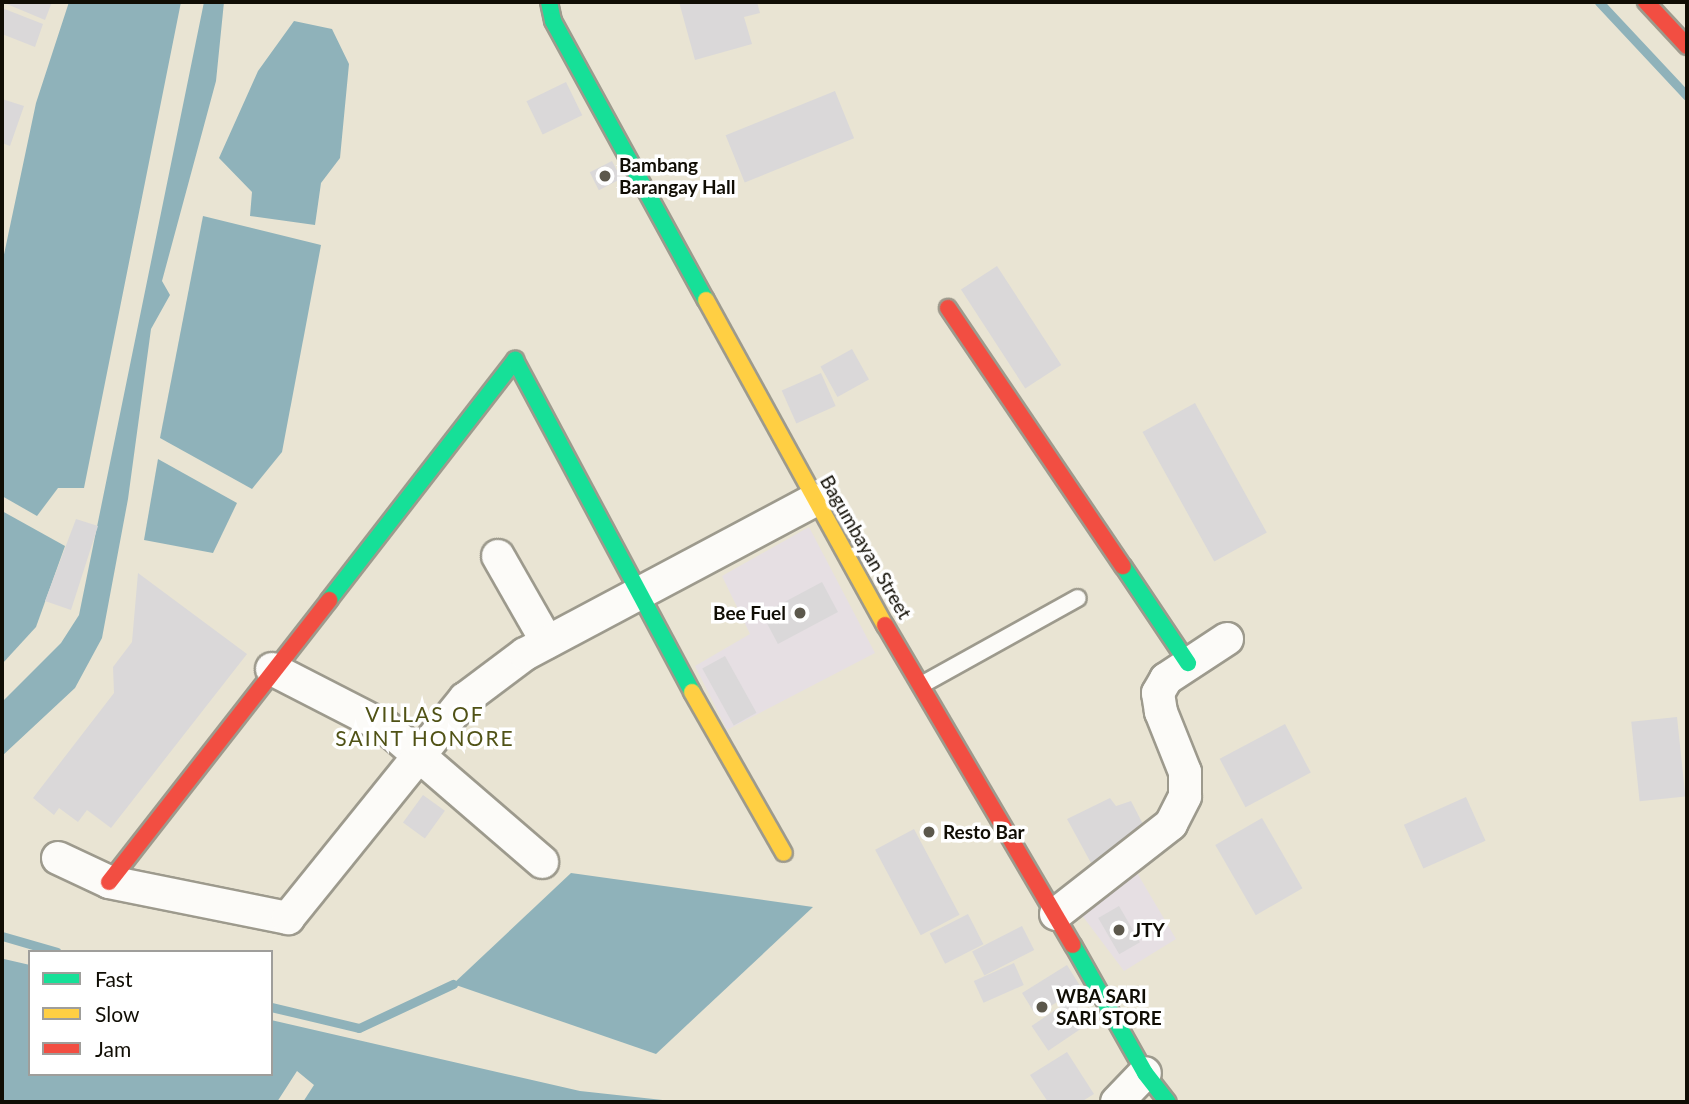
<!DOCTYPE html>
<style>
body{margin:0}
#map{position:relative;width:1689px;height:1104px;overflow:hidden;background:#e9e4d3;font-family:Lato,sans-serif}
div>[style]{position:absolute}
[style*='--x']{left:calc(var(--x)*1px);top:calc(var(--y)*1px);width:calc(var(--w)*1px);rotate:calc(var(--a)*1deg)}
.commercial>*{inset:0;background:#e6dfe3}
.water>*{inset:0;background:#8fb2ba}
.stream>*{height:9px;margin:-4.5px;padding:0 4.5px;transform-origin:4.5px;border-radius:4.5px;background:#8fb2ba}
.building>*{inset:0;background:#dad8d9;transform-origin:0 0}
.roads{filter:drop-shadow(2px 0 #9d9a8d) drop-shadow(-2px 0 #9d9a8d) drop-shadow(0 2px #9d9a8d) drop-shadow(0 -2px #9d9a8d)}
.lane>*{height:16px;margin:-8px;padding:0 8px;transform-origin:8px;border-radius:8px;background:#fcfbf8}
.street>*{height:32px;margin:-16px;padding:0 16px;transform-origin:16px;border-radius:16px;background:#fcfbf8}
.fast>*{height:16px;margin:-8px;padding:0 8px;transform-origin:8px;border-radius:8px;background:#16e098}
.slow>*{height:16px;margin:-8px;padding:0 8px;transform-origin:8px;border-radius:8px;background:#ffcf43}
.jam>*{height:16px;margin:-8px;padding:0 8px;transform-origin:8px;border-radius:8px;background:#f24e42}
.dots>*{width:19px;height:19px;translate:-50% -50%;box-sizing:border-box;border:4px solid #fff;border-radius:50%}
span{translate:-50% -50%;white-space:nowrap;text-align:center;line-height:1.15;-webkit-text-stroke:7px #fff;paint-order:stroke}
.poi-label{font-size:19px;color:#100d04;font-weight:700}
.left{translate:0 -50%;text-align:left}
.right{translate:-100% -50%;text-align:right}
.street-label{font-size:19px;color:#100d04}
.neighbourhood-label{font-size:21px;color:#505216;letter-spacing:2px}
.frame{position:absolute;inset:0;border:4px solid #100d04;pointer-events:none}
.legend{position:absolute;left:28px;top:950px;width:245px;height:126px;box-sizing:border-box;background:#fff;border:2px solid #9f9e9b;margin:0;padding:9px 12px;list-style:none;font-size:21px;color:#100d04}
.legend li{display:flex;align-items:center;gap:14px;height:35px}
.legend b{width:35px;border:2px solid #9f9e9b}
</style>
<div id="map">
<div class="commercial">
<div style="clip-path:polygon(809px 527px,875px 653px,727px 730px,695px 666px,750px 634px,722px 576px)"></div>
<div style="clip-path:polygon(1133px 866px,1176px 939px,1124px 971px,1081px 914px)"></div>
</div>
<div class="water">
<div style="clip-path:polygon(69px 2px,181px 2px,84px 488px,58px 488px,37px 516px,2px 496px,2px 264px,36px 103px)"></div>
<div style="clip-path:polygon(204px 2px,224px 2px,216px 81px,162px 281px,170px 295px,151px 329px,128px 499px,102px 638px,75px 688px,2px 756px,2px 702px,61px 643px,79px 615px)"></div>
<div style="clip-path:polygon(294px 21px,332px 29px,349px 64px,340px 158px,321px 183px,315px 225px,250px 216px,252px 192px,219px 158px,258px 71px)"></div>
<div style="clip-path:polygon(203px 216px,321px 245px,282px 452px,252px 489px,160px 438px)"></div>
<div style="clip-path:polygon(158px 459px,237px 503px,213px 553px,144px 540px)"></div>
<div style="clip-path:polygon(2px 511px,65px 546px,36px 627px,2px 664px)"></div>
<div style="clip-path:polygon(571px 873px,813px 907px,656px 1054px,453px 984px)"></div>
<div style="clip-path:polygon(4px 959px,30px 965px,30px 1074px,271px 1074px,271px 1020px,580px 1091px,681px 1102px,303px 1102px,314px 1085px,297px 1071px,277px 1102px,2px 1102px)"></div>
</div>
<div class="stream">
<div style="--x:1599;--y:2;--w:129;--a:46.9"></div>
<div style="--x:2;--y:936;--w:57;--a:16.2"></div>
<div style="--x:271;--y:1007;--w:90;--a:13.4"></div>
<div style="--x:359;--y:1028;--w:104;--a:-25.1"></div>
</div>
<div class="building">
<div style="clip-path:polygon(2px 2px,52px 2px,45px 20px)"></div>
<div style="clip-path:polygon(679px 2px,757px 2px,760px 13px,744px 17px,752px 44px,695px 60px)"></div>
<div style="clip-path:polygon(2px 8px,43px 24px,35px 47px,2px 34px)"></div>
<div style="left:566px;top:82px;width:37px;height:44px;rotate:64deg"></div>
<div style="left:835px;top:91px;width:51px;height:118px;rotate:68deg"></div>
<div style="clip-path:polygon(2px 99px,24px 106px,10px 146px,2px 143px)"></div>
<div style="left:612px;top:161px;width:20px;height:25px;rotate:63deg"></div>
<div style="left:997px;top:266px;width:118px;height:43px;rotate:57deg"></div>
<div style="left:852px;top:349px;width:35px;height:36px;rotate:61deg"></div>
<div style="left:821px;top:373px;width:36px;height:43px;rotate:66deg"></div>
<div style="left:1195px;top:403px;width:148px;height:60px;rotate:61deg"></div>
<div style="clip-path:polygon(76px 519px,98px 526px,71px 610px,45px 601px)"></div>
<div style="clip-path:polygon(138px 573px,247px 654px,111px 828px,87px 810px,78px 822px,59px 808px,54px 815px,33px 798px,114px 693px,113px 667px,132px 642px)"></div>
<div style="left:822px;top:582px;width:34px;height:68px;rotate:62deg"></div>
<div style="left:725px;top:656px;width:65px;height:26px;rotate:61deg"></div>
<div style="left:1677px;top:717px;width:80px;height:46px;rotate:84deg"></div>
<div style="left:1285px;top:724px;width:55px;height:74px;rotate:62deg"></div>
<div style="left:423px;top:795px;width:27px;height:34px;rotate:36deg"></div>
<div style="left:1466px;top:797px;width:48px;height:68px;rotate:66deg"></div>
<div style="clip-path:polygon(1110px 798px,1116px 806px,1131px 801px,1146px 830px,1091px 863px,1067px 819px)"></div>
<div style="left:1262px;top:818px;width:81px;height:54px;rotate:60deg"></div>
<div style="left:914px;top:829px;width:97px;height:44px;rotate:62deg"></div>
<div style="left:1119px;top:906px;width:42px;height:24px;rotate:60deg"></div>
<div style="left:968px;top:914px;width:34px;height:43px;rotate:63deg"></div>
<div style="left:1022px;top:926px;width:27px;height:56px;rotate:63deg"></div>
<div style="left:1014px;top:963px;width:24px;height:44px;rotate:66deg"></div>
<div style="left:1067px;top:965px;width:26px;height:53px;rotate:58deg"></div>
<div style="left:1073px;top:998px;width:30px;height:50px;rotate:56deg"></div>
<div style="clip-path:polygon(1067px 1052px,1094px 1094px,1081px 1102px,1048px 1102px,1030px 1075px)"></div>
</div>
<div class="roads">
<div class="lane">
<div style="--x:921;--y:685;--w:179;--a:-29"></div>
</div>
<div class="street">
<div style="--x:498;--y:556;--w:99;--a:60.3"></div>
<div style="--x:272;--y:669;--w:129;--a:27.2"></div>
<div style="--x:387;--y:728;--w:205;--a:40.8"></div>
<div style="--x:58;--y:858;--w:56;--a:25.2"></div>
<div style="--x:109;--y:882;--w:183;--a:11.4"></div>
<div style="--x:288;--y:918;--w:282;--a:-51.1"></div>
<div style="--x:465;--y:699;--w:75;--a:-36.9"></div>
<div style="--x:525;--y:654;--w:328;--a:-28"></div>
<div style="--x:1056;--y:914;--w:146;--a:-38"></div>
<div style="--x:1171;--y:824;--w:31;--a:-63"></div>
<div style="--x:1185;--y:796;--w:24;--a:-90"></div>
<div style="--x:1185;--y:772;--w:65;--a:-111.8"></div>
<div style="--x:1161;--y:712;--w:19;--a:-99"></div>
<div style="--x:1158;--y:693;--w:16;--a:-60"></div>
<div style="--x:1166;--y:679;--w:73;--a:-33.3"></div>
<div style="--x:1117;--y:1102;--w:40;--a:-46"></div>
</div>
<div class="fast">
<div style="--x:549;--y:2;--w:19;--a:78"></div>
<div style="--x:553;--y:21;--w:318;--a:61.3"></div>
<div style="--x:1123;--y:566;--w:117;--a:56.2"></div>
<div style="--x:329;--y:600;--w:304;--a:-52.2"></div>
<div style="--x:515;--y:360;--w:376;--a:61.9"></div>
<div style="--x:1073;--y:945;--w:147;--a:60.6"></div>
<div style="--x:1145;--y:1073;--w:37;--a:52"></div>
</div>
<div class="slow">
<div style="--x:706;--y:300;--w:371;--a:61.2"></div>
<div style="--x:692;--y:692;--w:185;--a:60.3"></div>
</div>
<div class="jam">
<div style="--x:1646;--y:2;--w:60;--a:47"></div>
<div style="--x:948;--y:308;--w:312;--a:55.9"></div>
<div style="--x:885;--y:625;--w:371;--a:59.6"></div>
<div style="--x:109;--y:882;--w:358;--a:-52"></div>
</div>
</div>
<div class="dots">
<div style="left:605px;top:176px;background:#5c584c"></div>
<div style="left:800px;top:613px;background:#5c584c"></div>
<div style="left:929px;top:832px;background:#5c584c"></div>
<div style="left:1119px;top:930px;background:#5c584c"></div>
<div style="left:1042px;top:1007px;background:#5c584c"></div>
</div>
<div class="poi-label">
<span class="left" style="left:619px;top:176px">Bambang<br>Barangay Hall</span>
<span class="right" style="left:786px;top:613px">Bee Fuel</span>
<span class="left" style="left:943px;top:832px">Resto Bar</span>
<span class="left" style="left:1133px;top:930px">JTY</span>
<span class="left" style="left:1056px;top:1007px">WBA SARI<br>SARI STORE</span>
</div>
<div class="street-label">
<span style="left:866px;top:547px;rotate:60deg">Bagumbayan Street</span>
</div>
<div class="neighbourhood-label">
<span style="left:425px;top:726px">VILLAS OF<br>SAINT HONORE</span>
</div>
<div class="frame"></div>
<ul class="legend">
<li><b style="height:9px;background:#16e098"></b>Fast</li>
<li><b style="height:9px;background:#ffcf43"></b>Slow</li>
<li><b style="height:9px;background:#f24e42"></b>Jam</li>
</ul>
</div>
